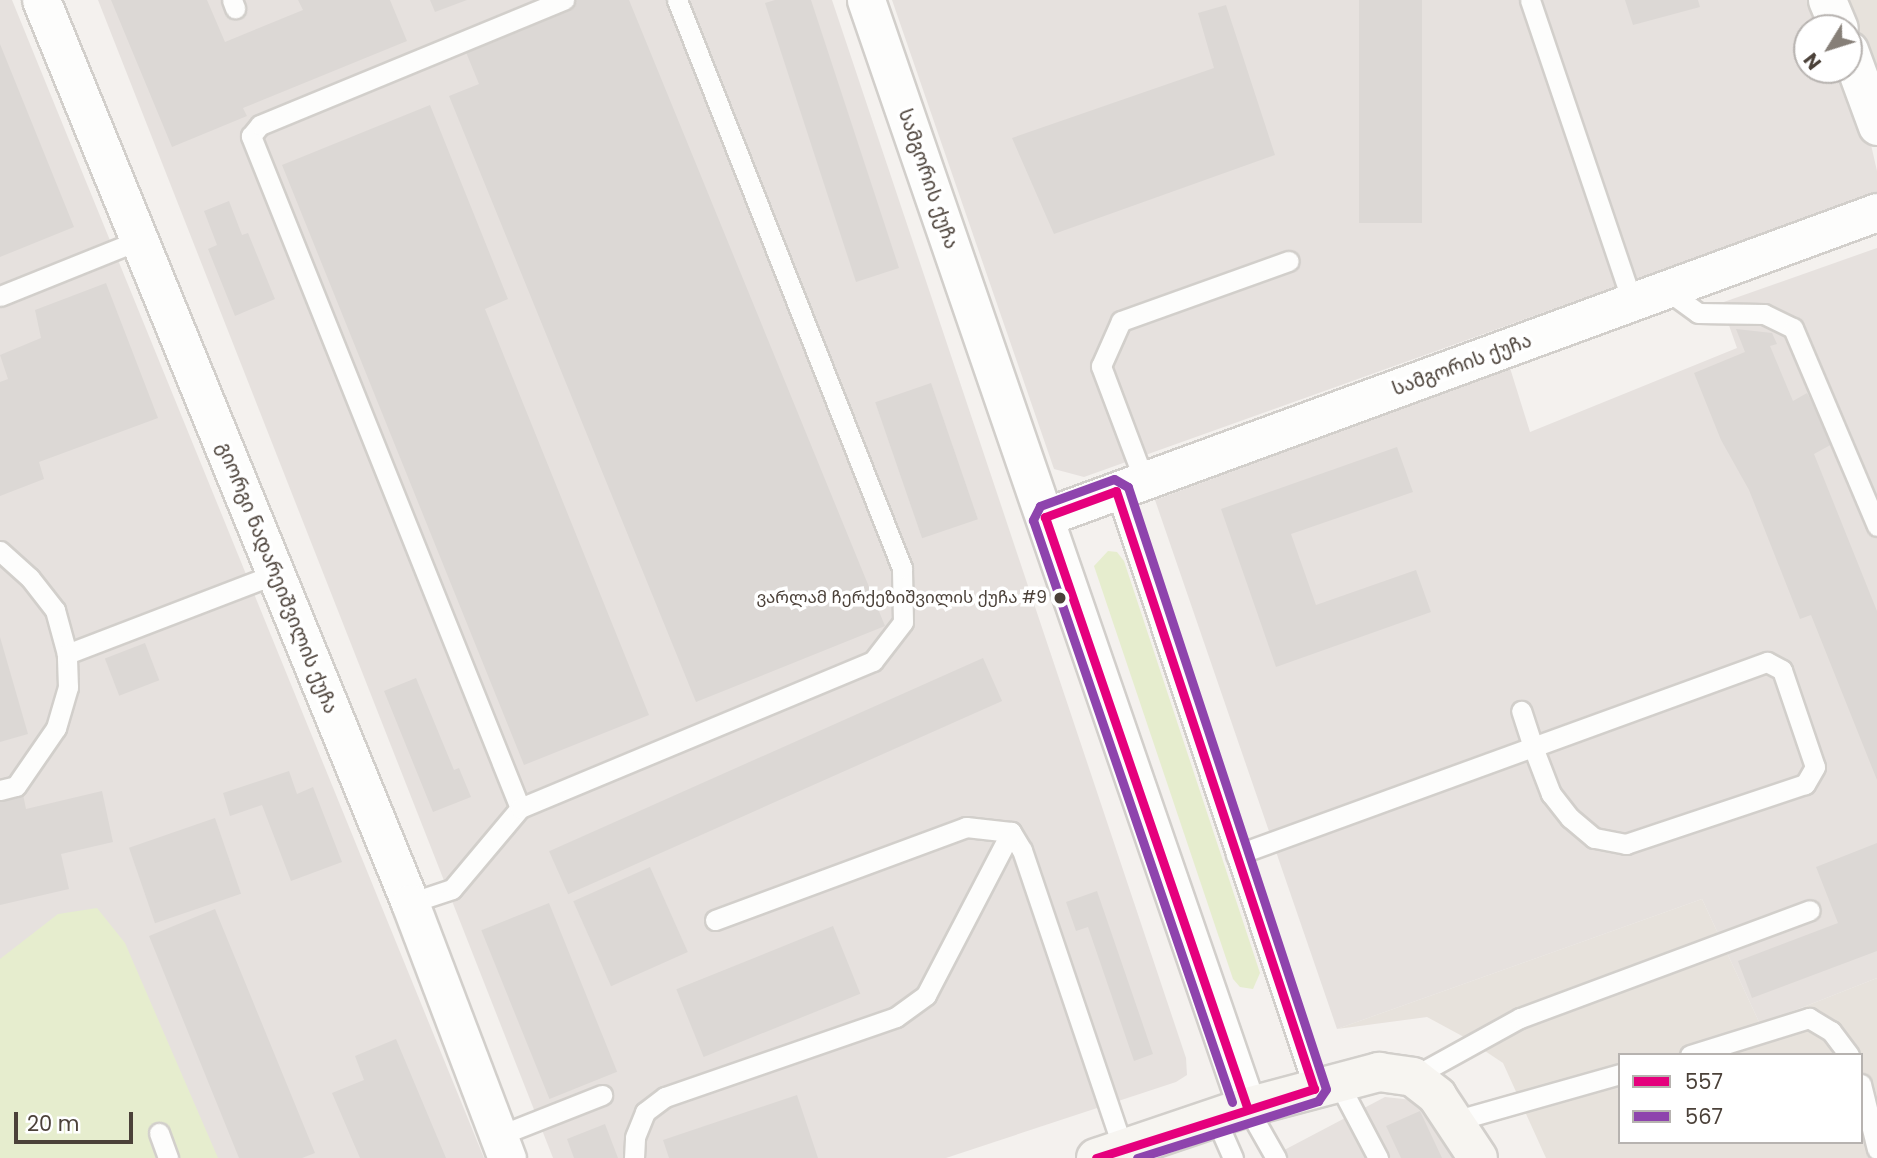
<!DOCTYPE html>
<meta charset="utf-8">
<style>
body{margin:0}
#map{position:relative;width:1877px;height:1158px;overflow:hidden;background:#f4f1ee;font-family:Poppins,"Noto Sans Georgian",sans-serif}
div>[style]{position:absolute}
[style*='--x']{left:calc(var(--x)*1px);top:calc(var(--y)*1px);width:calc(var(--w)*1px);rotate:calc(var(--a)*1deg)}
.residential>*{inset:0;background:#e7e2dc}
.industrial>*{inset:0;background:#e6e1de}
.green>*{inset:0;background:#e6edce}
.building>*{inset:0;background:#dcd8d5;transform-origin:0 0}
.roads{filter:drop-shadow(2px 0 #d2cfcb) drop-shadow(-2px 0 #d2cfcb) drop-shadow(0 2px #d2cfcb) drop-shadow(0 -2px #d2cfcb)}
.lane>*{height:19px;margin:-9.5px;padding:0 9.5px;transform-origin:9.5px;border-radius:9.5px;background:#fdfdfc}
.street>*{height:37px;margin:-18.5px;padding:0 18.5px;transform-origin:18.5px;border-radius:18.5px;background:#fdfdfc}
.secondary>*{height:38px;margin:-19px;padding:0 19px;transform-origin:19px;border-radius:19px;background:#f7f5f1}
.bus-1>*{height:9px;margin:-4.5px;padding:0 4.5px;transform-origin:4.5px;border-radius:4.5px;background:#e5007d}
.bus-2>*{height:9px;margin:-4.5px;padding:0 4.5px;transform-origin:4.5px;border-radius:4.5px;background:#8e44ad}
.dots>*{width:19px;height:19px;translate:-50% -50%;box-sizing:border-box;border:4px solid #fff;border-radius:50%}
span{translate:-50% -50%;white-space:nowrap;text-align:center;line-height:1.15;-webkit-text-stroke:7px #fff;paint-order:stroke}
.bus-label{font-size:17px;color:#4b4139}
.right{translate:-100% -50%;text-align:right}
.street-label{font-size:19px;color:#4b4139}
.legend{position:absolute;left:1618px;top:1053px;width:245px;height:91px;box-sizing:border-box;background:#fff;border:2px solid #b7b3b0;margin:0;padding:9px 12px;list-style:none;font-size:21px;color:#4b4139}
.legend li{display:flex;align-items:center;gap:14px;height:35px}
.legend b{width:35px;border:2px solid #b7b3b0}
.north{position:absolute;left:1793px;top:14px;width:70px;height:70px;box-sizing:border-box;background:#fff;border:2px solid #b7b3b0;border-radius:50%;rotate:232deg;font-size:19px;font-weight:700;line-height:28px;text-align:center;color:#4b4139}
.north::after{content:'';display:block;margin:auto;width:24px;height:32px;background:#867f78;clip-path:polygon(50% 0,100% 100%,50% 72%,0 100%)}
.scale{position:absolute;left:14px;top:1112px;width:119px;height:32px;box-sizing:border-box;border:4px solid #4b4139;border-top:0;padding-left:9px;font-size:21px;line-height:24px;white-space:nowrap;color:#4b4139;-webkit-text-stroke:5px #fff;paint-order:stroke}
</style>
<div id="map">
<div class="residential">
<div style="clip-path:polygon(1840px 0,1877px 0,1877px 91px)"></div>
<div style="clip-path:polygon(evenodd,1702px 899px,1760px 1024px,1877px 978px,1877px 1158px,1546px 1158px,1503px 1063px,1464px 1037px,1427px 1017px,1337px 1029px,1702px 899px,1620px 1055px,1861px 1055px,1861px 1142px,1620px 1142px,1620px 1055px)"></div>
</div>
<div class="industrial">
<div style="clip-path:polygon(0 0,12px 0,484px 1158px,0 1158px)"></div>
<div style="clip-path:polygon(98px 0,832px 0,1186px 1058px,1187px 1075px,1176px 1082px,946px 1158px,553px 1158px)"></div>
<div style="clip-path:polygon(892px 0,1818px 0,1830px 28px,1807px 28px,1807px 70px,1849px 70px,1859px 92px,1877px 171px,1877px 193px,1084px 477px,1054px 469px)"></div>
<div style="clip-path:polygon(1877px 248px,1877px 978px,1760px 1024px,1702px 899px,1337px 1029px,1155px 500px,1510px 368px,1530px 432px,1737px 348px,1721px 303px)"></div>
<div style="clip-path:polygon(1385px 1097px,1422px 1101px,1464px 1158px,1269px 1158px)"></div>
</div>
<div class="green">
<div style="clip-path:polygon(1108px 551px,1117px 552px,1124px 561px,1260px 973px,1253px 989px,1240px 987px,1233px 979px,1094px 566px)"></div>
<div style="clip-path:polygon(97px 908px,125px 943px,218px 1158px,0 1158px,0 959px,58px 914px)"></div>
</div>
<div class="building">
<div style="clip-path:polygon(111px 0,207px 0,225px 42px,303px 10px,298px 0,390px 0,407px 41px,243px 108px,247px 116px,172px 147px)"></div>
<div style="clip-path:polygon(430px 0,467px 0,435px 12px)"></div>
<div style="clip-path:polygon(573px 0,629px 0,885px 626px,696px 702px,449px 96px,479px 84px,463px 45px)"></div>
<div style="clip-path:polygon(775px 0,811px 0,899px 268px,856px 282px,765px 3px)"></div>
<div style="left:1359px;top:0;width:63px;height:223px"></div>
<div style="clip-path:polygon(1625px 0,1698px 0,1700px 7px,1633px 25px)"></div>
<div style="clip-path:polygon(1226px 5px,1275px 155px,1054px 234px,1012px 138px,1214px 68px,1198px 13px)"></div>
<div style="clip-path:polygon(0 44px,74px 227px,0 257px)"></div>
<div style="clip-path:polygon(430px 105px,508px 299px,485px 309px,649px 715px,524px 765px,282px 165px)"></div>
<div style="clip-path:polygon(229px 201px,242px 235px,248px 233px,275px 299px,235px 316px,208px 249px,217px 245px,204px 211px)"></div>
<div style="clip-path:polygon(106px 283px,158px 418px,39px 462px,44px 479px,0 496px,0 382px,8px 379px,0 355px,41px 338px,35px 310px)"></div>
<div style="clip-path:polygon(1736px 329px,1772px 333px,1777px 344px,1770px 346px,1793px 401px,1807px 393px,1834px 443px,1814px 454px,1877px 611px,1877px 780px,1811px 615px,1800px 619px,1749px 490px,1721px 440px,1694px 373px,1745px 352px)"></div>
<div style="left:931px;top:383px;width:144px;height:59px;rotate:71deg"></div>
<div style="clip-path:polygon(1397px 447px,1413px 492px,1291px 534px,1316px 605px,1416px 570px,1431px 612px,1276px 667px,1221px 509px)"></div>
<div style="clip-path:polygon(0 637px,28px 734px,0 742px)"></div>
<div style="left:145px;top:643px;width:40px;height:43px;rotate:69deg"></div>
<div style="left:983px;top:658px;width:47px;height:475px;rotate:66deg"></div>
<div style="clip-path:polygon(416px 678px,454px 770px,459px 768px,471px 797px,433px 812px,384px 691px)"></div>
<div style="clip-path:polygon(289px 771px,297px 794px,313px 787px,342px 862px,291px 881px,262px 805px,230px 816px,223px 793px)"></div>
<div style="clip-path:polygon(102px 791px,113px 842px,61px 854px,69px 889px,0 905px,0 799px,23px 794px,26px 809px)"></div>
<div style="left:215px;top:818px;width:80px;height:91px;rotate:71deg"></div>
<div style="clip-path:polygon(1877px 843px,1877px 951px,1752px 998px,1738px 961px,1838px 923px,1816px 867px)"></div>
<div style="left:650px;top:867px;width:93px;height:84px;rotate:66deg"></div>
<div style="clip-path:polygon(1097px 891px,1153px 1054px,1134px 1061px,1088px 927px,1076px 931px,1066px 902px)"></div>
<div style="left:549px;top:903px;width:182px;height:73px;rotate:68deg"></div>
<div style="clip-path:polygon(215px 909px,315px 1153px,302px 1158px,239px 1158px,149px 936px)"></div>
<div style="left:833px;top:926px;width:73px;height:169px;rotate:68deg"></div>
<div style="clip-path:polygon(396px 1039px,446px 1158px,360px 1158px,332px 1093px,364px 1080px,355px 1056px)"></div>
<div style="clip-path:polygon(797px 1095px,818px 1158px,669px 1158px,663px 1140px)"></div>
<div style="clip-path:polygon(1420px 1111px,1442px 1158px,1401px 1158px,1386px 1126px)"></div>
<div style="clip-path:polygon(605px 1124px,618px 1158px,574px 1158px,567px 1139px)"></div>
</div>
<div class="roads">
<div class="lane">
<div style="--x:232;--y:0;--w:9;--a:69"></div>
<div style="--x:1530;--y:0;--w:321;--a:71.3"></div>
<div style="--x:1668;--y:291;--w:37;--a:36"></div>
<div style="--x:1698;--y:313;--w:66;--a:0.9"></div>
<div style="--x:1764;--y:314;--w:32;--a:26"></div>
<div style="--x:1793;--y:328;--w:215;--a:67"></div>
<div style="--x:0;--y:296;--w:150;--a:-21.9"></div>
<div style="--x:1144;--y:480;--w:122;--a:-110.7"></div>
<div style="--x:1101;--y:366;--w:49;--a:-66"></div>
<div style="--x:1121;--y:321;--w:178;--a:-19.7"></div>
<div style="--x:1116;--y:491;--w:630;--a:71.68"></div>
<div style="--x:0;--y:551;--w:40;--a:42"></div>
<div style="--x:30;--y:578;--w:41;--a:52"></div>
<div style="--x:55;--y:610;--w:46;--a:74.7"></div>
<div style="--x:0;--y:790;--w:16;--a:-14"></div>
<div style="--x:16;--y:786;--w:70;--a:-55.4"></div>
<div style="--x:56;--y:728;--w:43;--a:-73.7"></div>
<div style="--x:68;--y:687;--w:33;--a:-92"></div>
<div style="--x:67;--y:654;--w:223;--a:-21"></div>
<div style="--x:520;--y:808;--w:724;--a:-111.82"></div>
<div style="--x:251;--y:136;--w:14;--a:-51"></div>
<div style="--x:260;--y:125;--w:329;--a:-22.4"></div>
<div style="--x:1236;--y:855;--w:316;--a:-20"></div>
<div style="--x:1533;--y:747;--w:249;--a:-20"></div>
<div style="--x:1767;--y:662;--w:17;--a:28"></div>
<div style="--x:1782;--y:670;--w:102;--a:71.2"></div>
<div style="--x:1815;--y:767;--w:20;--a:120"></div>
<div style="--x:1805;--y:784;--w:189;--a:161.5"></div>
<div style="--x:1626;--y:844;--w:33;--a:-169"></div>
<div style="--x:1594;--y:838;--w:31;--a:-140"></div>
<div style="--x:1570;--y:818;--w:31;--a:-128"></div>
<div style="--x:1551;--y:794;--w:50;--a:-111"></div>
<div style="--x:1533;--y:747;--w:38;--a:-108"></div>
<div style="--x:410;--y:903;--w:44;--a:-18.4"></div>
<div style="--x:452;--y:889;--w:106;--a:-50"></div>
<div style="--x:520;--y:808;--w:382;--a:-22.6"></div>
<div style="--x:873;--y:661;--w:49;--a:-52.4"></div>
<div style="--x:903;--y:622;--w:54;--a:-91.1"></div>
<div style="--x:902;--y:568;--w:611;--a:-111.61"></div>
<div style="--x:715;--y:920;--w:268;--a:-20.3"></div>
<div style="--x:966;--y:827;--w:45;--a:6.3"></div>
<div style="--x:1011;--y:832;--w:21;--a:59"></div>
<div style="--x:1022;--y:850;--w:316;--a:71.3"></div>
<div style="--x:1690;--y:1055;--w:125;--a:-17.3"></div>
<div style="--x:1809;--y:1018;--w:26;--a:31"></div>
<div style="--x:1831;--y:1031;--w:30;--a:53"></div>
<div style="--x:1413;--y:1077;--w:122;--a:-28.9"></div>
<div style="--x:1520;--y:1018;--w:309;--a:-20.4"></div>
<div style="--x:1338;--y:1082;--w:86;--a:62.2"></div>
<div style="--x:1861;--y:1084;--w:67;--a:76.2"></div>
<div style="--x:1247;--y:1107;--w:59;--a:60.4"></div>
<div style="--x:1215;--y:1117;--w:45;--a:66.3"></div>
<div style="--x:1454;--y:1121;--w:173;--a:-15.8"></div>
<div style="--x:159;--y:1133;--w:27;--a:70"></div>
<div style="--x:498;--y:1136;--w:112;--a:-21.5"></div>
<div style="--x:634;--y:1158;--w:21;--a:-87"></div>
<div style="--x:635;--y:1137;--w:27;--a:-68"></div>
<div style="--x:645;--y:1112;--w:25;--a:-37"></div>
<div style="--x:665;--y:1097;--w:244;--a:-19.1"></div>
<div style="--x:896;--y:1017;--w:37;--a:-36"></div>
<div style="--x:926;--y:995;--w:184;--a:-62.5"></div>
</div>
<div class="street">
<div style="--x:41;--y:0;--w:975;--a:67.77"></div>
<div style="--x:410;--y:903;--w:273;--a:69.2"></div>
<div style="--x:866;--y:0;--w:1171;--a:71.01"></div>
<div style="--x:1827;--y:0;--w:30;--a:67"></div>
<div style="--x:1849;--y:50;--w:81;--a:69.8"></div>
<div style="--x:1045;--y:517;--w:886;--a:-20.13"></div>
</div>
<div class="secondary">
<div style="--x:1096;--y:1158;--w:159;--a:-18.7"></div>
<div style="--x:1247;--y:1107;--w:137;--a:-14.9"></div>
<div style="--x:1379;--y:1072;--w:34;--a:8"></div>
<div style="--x:1413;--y:1077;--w:31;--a:38"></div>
<div style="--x:1437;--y:1096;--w:74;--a:56.5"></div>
</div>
</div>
<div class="bus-1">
<div style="--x:1096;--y:1158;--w:229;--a:-17.6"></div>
<div style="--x:1314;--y:1089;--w:630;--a:-108.32"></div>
<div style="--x:1116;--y:491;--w:76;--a:159.9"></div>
<div style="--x:1045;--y:517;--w:624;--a:71.1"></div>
</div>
<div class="bus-2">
<div style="--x:1137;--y:1158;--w:190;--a:-17.5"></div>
<div style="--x:1318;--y:1101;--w:14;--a:-56"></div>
<div style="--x:1326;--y:1089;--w:634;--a:-108.21"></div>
<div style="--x:1128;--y:487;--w:16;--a:-150"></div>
<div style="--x:1114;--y:479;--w:79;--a:160"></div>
<div style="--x:1040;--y:506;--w:16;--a:117"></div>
<div style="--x:1033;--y:520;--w:615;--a:71.12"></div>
</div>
<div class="dots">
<div style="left:1060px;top:598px;background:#4b4139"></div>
</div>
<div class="bus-label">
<span class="right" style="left:1047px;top:598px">ვარლამ ჩერქეზიშვილის ქუჩა #9</span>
</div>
<div class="street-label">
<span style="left:928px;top:179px;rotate:71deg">სამგორის ქუჩა</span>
<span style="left:1462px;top:365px;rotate:-20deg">სამგორის ქუჩა</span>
<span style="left:277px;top:578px;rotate:68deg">გიორგი ნადარეიშვილის ქუჩა</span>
</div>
<ul class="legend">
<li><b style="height:9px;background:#e5007d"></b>557</li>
<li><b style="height:9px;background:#8e44ad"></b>567</li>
</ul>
<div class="north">N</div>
<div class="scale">20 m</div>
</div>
